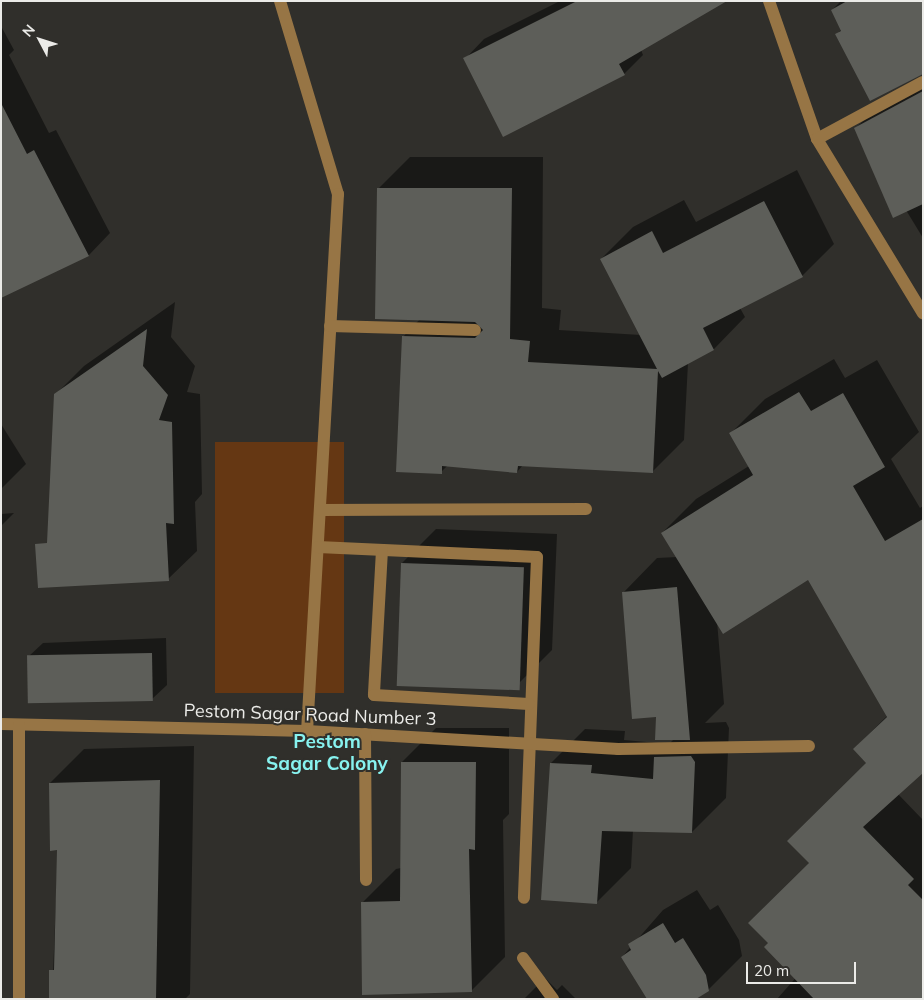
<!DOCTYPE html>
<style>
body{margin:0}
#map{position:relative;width:924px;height:1000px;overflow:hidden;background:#302f2b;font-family:Mulish,sans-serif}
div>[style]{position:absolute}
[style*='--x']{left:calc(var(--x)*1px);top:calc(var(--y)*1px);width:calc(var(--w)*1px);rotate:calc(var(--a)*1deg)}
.green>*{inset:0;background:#653713;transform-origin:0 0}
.shadow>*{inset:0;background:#0007}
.building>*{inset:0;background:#5d5e59;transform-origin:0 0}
.minor>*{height:12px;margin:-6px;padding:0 6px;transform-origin:6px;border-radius:6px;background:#977545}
span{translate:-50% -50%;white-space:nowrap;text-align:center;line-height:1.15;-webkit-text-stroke:4px #302f2b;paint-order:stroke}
.street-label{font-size:18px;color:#ebebe8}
.neighbourhood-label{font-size:19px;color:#87f2ef;font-weight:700}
.frame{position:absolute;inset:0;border:2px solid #ebebe8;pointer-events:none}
.north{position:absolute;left:15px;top:15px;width:50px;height:50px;-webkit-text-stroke:4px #302f2b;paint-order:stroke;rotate:310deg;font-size:14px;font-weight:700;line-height:20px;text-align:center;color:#ebebe8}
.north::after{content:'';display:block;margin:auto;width:18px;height:22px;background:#ebebe8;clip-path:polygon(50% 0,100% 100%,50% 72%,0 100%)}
.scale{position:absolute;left:746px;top:962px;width:110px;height:22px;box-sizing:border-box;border:2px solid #ebebe8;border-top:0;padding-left:6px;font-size:15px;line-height:18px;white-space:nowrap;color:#ebebe8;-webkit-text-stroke:4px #302f2b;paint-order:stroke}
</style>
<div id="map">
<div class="green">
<div style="left:215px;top:442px;width:129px;height:251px"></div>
</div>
<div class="shadow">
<div style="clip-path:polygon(560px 1px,721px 1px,641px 50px,643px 55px,624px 74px,465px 59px,484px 39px)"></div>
<div style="clip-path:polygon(841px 1px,923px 1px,923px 75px,837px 34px,842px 29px,832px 10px)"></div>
<div style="clip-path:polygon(1px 26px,14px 50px,9px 55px,49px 133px,56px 130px,110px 233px,89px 255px,1px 296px)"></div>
<div style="clip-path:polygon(923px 83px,923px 238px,856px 128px,877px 107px)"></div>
<div style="clip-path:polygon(410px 157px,543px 157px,542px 308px,561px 310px,559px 330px,641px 335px,601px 259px,633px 227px,684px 200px,696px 222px,797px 170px,834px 244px,802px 276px,740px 308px,745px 317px,714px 349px,688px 363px,684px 440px,652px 472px,523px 465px,517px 472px,448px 465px,441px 472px,403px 337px,420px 319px,378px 189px)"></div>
<div style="clip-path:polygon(175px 302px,171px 337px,195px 366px,187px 392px,200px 394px,202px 494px,195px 502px,197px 551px,168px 579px,55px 395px,84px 366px)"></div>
<div style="clip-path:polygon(834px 359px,845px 378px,877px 360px,919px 432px,891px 459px,920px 508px,923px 506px,923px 771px,898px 794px,923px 820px,923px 999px,777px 999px,878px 885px,810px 863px,867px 763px,854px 749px,888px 715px,809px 579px,717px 621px,724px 704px,705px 723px,726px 722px,729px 728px,726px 798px,692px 832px,633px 830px,631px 868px,597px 902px,551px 763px,585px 729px,625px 731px,624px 740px,669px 744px,674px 739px,657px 715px,623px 593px,657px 558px,677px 557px,662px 533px,696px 499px,749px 466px,731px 433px,765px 399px)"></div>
<div style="clip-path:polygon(1px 424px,26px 464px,1px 489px)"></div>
<div style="clip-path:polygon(14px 513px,1px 526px,1px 514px)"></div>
<div style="clip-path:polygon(436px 529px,557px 534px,552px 650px,518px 684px,402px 563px)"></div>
<div style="clip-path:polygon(166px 638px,167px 685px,152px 699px,28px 657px,43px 643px)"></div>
<div style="clip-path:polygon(436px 728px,509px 728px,509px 814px,503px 820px,505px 957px,471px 991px,362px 903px,396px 869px,401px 868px,402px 762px)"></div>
<div style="clip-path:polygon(194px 746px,190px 994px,185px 999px,52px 999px,58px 849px,50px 783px,84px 749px)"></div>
<div style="clip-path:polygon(697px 890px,710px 910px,718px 905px,739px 940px,742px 956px,708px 990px,622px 957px,663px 910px)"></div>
<div style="clip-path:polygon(545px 978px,557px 990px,562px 985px,576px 999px,524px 999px)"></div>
</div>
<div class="building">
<div style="clip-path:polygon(577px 1px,727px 1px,619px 64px,625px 75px,503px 137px,463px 58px)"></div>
<div style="clip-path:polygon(847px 1px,923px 1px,923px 74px,870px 101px,835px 34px,841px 31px,831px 10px)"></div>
<div style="clip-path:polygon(923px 91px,923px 204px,893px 218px,854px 128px)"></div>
<div style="clip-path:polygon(1px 103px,27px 154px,34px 150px,89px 256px,1px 298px)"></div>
<div style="clip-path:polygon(377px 188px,512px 188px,510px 339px,530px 341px,528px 362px,657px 369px,600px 259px,652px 231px,663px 253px,764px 201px,803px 277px,703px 328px,714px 350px,662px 378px,658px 371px,653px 473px,518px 466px,517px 473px,442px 466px,442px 474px,396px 472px,402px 336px,475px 338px,483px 330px,475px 322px,375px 319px)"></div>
<div style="clip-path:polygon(147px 329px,143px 366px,168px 395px,159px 420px,172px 422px,174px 524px,166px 523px,169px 581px,38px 588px,35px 544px,47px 543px,54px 394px)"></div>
<div style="clip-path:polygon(799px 392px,811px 411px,843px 393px,885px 467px,853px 486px,885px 541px,923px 519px,923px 773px,863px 827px,914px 879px,908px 885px,923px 900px,923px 999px,814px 999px,764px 947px,768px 943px,748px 923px,809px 863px,787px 841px,866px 763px,853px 749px,887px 717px,808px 580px,723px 634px,661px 533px,753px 475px,729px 433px)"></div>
<div style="left:401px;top:563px;width:123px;height:123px;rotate:2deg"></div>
<div style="clip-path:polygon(677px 587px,690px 740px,655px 740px,656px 717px,632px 719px,622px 592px)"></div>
<div style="left:152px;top:653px;width:48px;height:125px;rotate:89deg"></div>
<div style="clip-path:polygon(691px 756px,695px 762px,692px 833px,602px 831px,597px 904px,541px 900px,550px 763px,592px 765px,591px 773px,653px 779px,654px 757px)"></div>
<div style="clip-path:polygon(401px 762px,476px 762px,475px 850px,469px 849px,472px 992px,362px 995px,361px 902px,400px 901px)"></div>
<div style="clip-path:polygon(160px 780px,156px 999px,49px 999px,49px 970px,54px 970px,57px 850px,50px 851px,49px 783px)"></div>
<div style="clip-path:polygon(663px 923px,675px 943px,683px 938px,706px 975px,709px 991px,696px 999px,647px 999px,621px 957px,631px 950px,628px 944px)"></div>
</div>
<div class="minor">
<div style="--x:280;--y:1;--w:202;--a:73.3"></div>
<div style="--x:338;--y:194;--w:538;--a:93.3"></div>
<div style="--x:769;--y:1;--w:146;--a:70.8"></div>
<div style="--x:817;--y:139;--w:204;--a:58.7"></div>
<div style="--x:817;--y:139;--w:120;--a:-28.3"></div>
<div style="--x:330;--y:326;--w:145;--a:1.6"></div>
<div style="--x:320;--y:510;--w:266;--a:-0.2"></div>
<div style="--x:318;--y:547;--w:219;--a:2.6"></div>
<div style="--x:537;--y:557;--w:341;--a:92.2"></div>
<div style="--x:382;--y:550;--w:145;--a:93.2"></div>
<div style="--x:374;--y:695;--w:155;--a:3.3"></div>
<div style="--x:1;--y:724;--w:306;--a:1.3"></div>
<div style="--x:307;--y:731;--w:312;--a:3.3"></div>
<div style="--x:618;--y:749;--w:191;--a:-0.9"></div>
<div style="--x:365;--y:734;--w:146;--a:89.6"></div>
<div style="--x:523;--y:958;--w:51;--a:53.8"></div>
<div style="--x:19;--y:999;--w:274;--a:-90"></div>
</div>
<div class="street-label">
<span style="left:310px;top:715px;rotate:2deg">Pestom Sagar Road Number 3</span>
</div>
<div class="neighbourhood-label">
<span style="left:327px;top:753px">Pestom<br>Sagar Colony</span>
</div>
<div class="frame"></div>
<div class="north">N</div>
<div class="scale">20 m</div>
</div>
